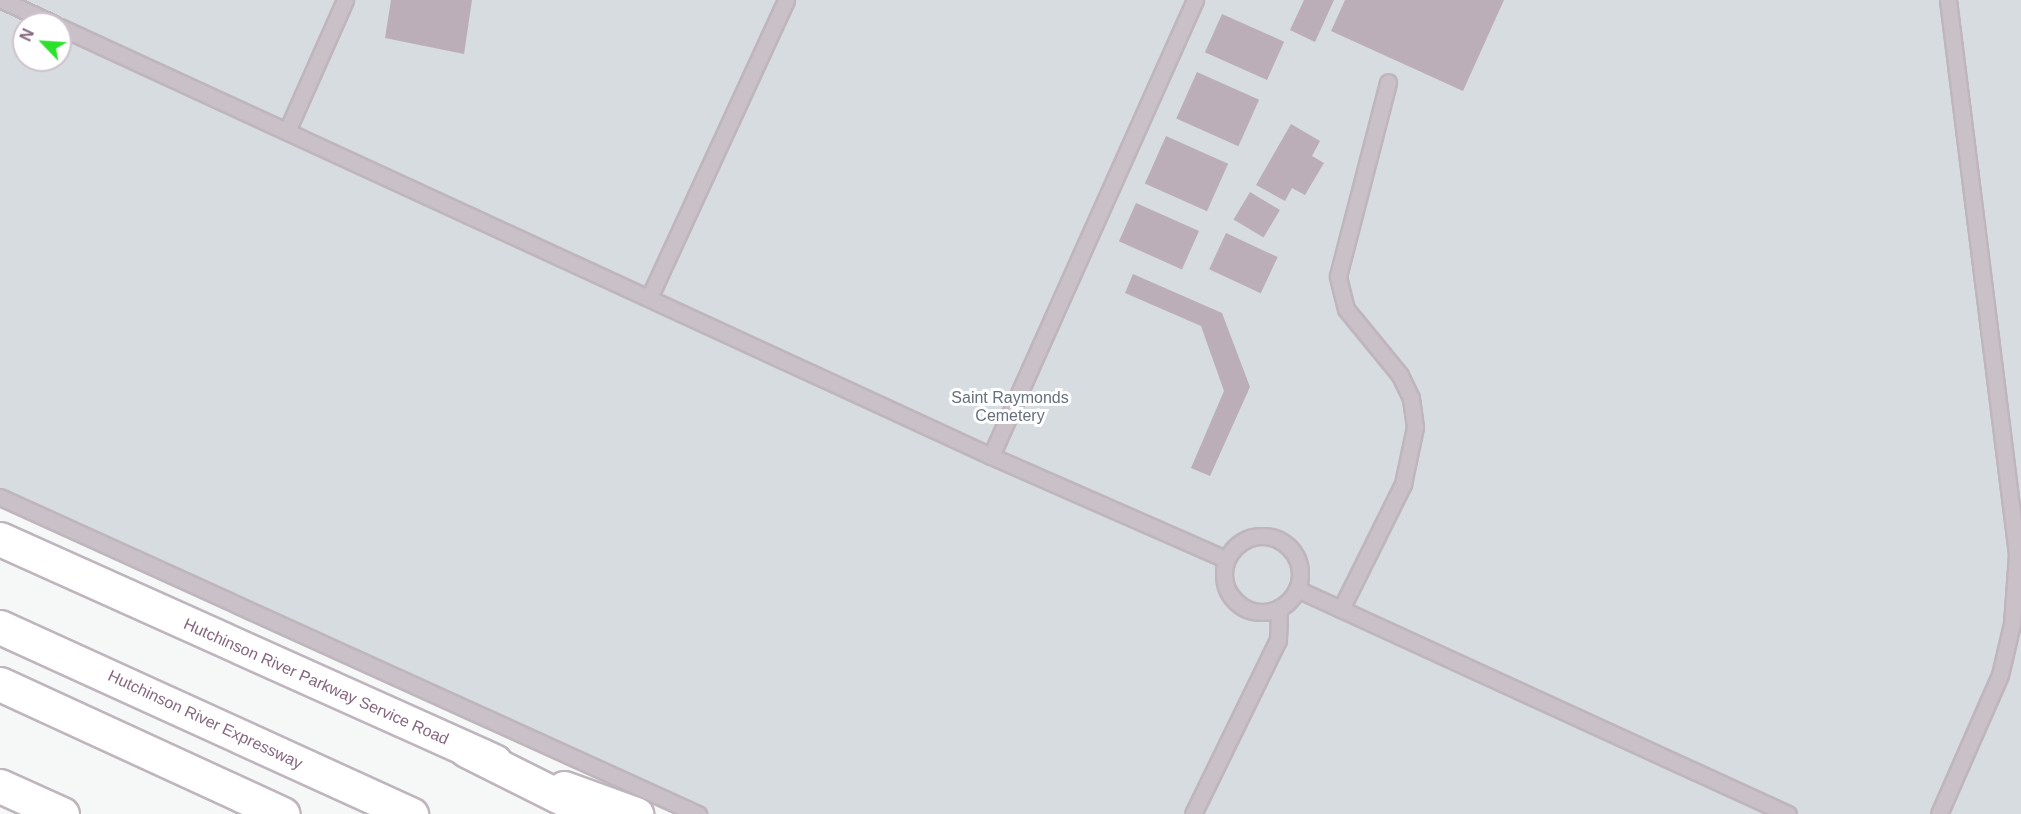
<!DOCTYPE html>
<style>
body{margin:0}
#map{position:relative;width:2021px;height:814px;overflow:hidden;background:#f5f8f7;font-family:Helvetica,sans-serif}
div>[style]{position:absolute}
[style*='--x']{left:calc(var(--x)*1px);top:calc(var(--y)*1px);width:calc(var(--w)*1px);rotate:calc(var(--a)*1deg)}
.green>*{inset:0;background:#d6dcdf}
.building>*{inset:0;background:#bbaeb9;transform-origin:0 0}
.roads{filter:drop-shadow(2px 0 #bfb5bd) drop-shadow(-2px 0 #bfb5bd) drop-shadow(0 2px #bfb5bd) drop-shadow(0 -2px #bfb5bd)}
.lane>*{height:15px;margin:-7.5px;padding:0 7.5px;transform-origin:7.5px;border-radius:7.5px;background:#c9c1c7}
.lane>.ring{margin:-7.5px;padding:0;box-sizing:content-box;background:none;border:15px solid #c9c1c7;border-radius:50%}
.secondary>*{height:33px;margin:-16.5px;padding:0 16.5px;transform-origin:16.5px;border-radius:16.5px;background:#fff}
.highway>*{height:33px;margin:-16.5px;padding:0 16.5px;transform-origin:16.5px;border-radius:16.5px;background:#fff}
span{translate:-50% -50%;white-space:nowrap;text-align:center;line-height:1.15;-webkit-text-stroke:6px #fff;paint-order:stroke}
.park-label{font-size:16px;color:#66707d}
.street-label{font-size:16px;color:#86677f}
.north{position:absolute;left:12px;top:12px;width:60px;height:60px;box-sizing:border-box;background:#fff;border:2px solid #cfc2cc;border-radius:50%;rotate:295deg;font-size:16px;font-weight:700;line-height:24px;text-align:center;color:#86677f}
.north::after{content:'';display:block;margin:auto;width:21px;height:27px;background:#2ae22b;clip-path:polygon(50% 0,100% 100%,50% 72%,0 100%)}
</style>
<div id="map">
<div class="green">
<div style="clip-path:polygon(evenodd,0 0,2021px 0,2021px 814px,678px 814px,0 504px,0 0,24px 24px,60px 24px,60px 60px,24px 60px,24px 24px)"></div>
</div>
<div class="building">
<div style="clip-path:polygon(391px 0,472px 0,464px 54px,385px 38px)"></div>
<div style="clip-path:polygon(1304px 0,1334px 0,1315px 42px,1290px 30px)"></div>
<div style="clip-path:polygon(1345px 0,1504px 0,1463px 91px,1331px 31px)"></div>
<div style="left:1222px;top:14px;width:68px;height:42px;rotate:24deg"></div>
<div style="left:1197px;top:72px;width:68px;height:51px;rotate:24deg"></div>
<div style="clip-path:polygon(1291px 124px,1320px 141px,1312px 156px,1324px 163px,1305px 195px,1292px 188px,1285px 201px,1256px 185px)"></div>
<div style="left:1166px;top:136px;width:68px;height:52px;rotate:24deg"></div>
<div style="left:1250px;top:192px;width:35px;height:32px;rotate:31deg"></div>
<div style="left:1136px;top:203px;width:69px;height:42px;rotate:24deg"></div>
<div style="left:1226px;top:233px;width:57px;height:40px;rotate:25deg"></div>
<div style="clip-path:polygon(1133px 274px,1222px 313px,1250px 387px,1210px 476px,1191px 468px,1224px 391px,1201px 326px,1125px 293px)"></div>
</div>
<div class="roads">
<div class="lane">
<div style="--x:2;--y:0;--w:57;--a:24.8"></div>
<div style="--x:60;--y:27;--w:1025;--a:24.74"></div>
<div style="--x:991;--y:456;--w:257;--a:23.7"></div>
<div style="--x:287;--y:131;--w:143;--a:-66.1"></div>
<div style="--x:649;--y:298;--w:328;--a:-65.3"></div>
<div style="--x:991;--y:456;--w:500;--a:-65.9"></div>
<div style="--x:0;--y:497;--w:767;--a:24.43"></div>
<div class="ring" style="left:1224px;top:536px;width:61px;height:61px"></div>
<div style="--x:1297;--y:589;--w:540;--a:24.62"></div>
<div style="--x:1341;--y:609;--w:140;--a:-63.6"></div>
<div style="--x:1403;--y:484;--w:58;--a:-78.1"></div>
<div style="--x:1415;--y:427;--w:29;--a:-98"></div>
<div style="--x:1411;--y:398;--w:25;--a:-116"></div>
<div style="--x:1400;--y:375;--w:85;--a:-129.3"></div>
<div style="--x:1346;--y:309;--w:34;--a:-104"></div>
<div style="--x:1338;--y:276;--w:200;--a:-75.5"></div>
<div style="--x:1193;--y:814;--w:194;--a:-64"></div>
<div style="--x:1278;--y:640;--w:32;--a:-88"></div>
<div style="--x:1939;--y:814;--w:152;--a:-66.3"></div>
<div style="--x:2000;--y:675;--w:52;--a:-76.8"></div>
<div style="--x:2012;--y:624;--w:70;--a:-85.9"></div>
<div style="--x:2017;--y:554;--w:558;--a:-97.1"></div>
</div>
<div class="secondary">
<div style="--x:0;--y:539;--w:542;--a:24.2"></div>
<div style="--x:0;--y:786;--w:68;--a:24.3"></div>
<div style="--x:564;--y:788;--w:77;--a:19.9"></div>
</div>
<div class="highway">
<div style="--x:0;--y:627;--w:452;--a:24.5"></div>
<div style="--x:0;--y:684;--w:311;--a:24.7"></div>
<div style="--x:466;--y:750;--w:143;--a:26.6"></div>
</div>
</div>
<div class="park-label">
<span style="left:1010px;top:407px">Saint Raymonds<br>Cemetery</span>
</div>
<div class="street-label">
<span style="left:316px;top:682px;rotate:24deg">Hutchinson River Parkway Service Road</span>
<span style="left:205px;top:720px;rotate:25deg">Hutchinson River Expressway</span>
</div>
<div class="north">N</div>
</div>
